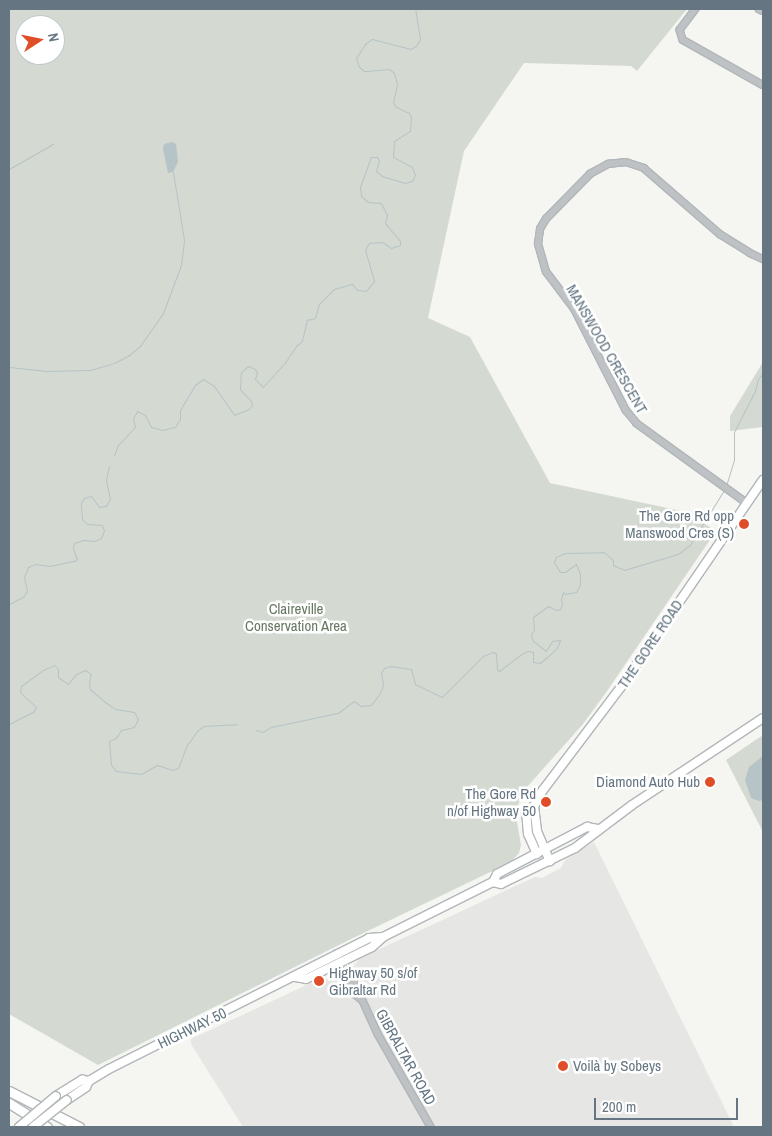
<!DOCTYPE html>
<meta charset="utf-8">
<style>
body{margin:0}
#map{position:relative;width:772px;height:1136px;overflow:hidden;background:#f5f5f1;font-family:"Archivo Narrow",sans-serif}
div>[style]{position:absolute}
[style*='--x']{left:calc(var(--x)*1px);top:calc(var(--y)*1px);width:calc(var(--w)*1px);rotate:calc(var(--a)*1deg)}
.built>*{inset:0;background:#e6e7e5}
.green>*{inset:0;background:#d4dad1}
.water>*{inset:0;background:#b6c3c7}
.stream>*{height:1px;margin:-0.5px;padding:0 0.5px;transform-origin:0.5px;border-radius:0.5px;background:#b6c3c7}
.roads{filter:drop-shadow(1px 0 #b1b6b9) drop-shadow(-1px 0 #b1b6b9) drop-shadow(0 1px #b1b6b9) drop-shadow(0 -1px #b1b6b9)}
.minor>*{height:5.5px;margin:-2.75px;padding:0 2.75px;transform-origin:2.75px;border-radius:2.75px;background:#bec2c5}
.major>*{height:8px;margin:-4px;padding:0 4px;transform-origin:4px;border-radius:4px;background:#fff}
.highway>*{height:9px;margin:-4.5px;padding:0 4.5px;transform-origin:4.5px;border-radius:4.5px;background:#fff}
.bridges{filter:drop-shadow(1px 0 #b1b6b9) drop-shadow(-1px 0 #b1b6b9) drop-shadow(0 1px #b1b6b9) drop-shadow(0 -1px #b1b6b9)}
.major-bridge>*{height:8px;margin:-4px;padding:0 4px;transform-origin:4px;border-radius:4px;background:#fff}
.dots>*{width:14px;height:14px;translate:-50% -50%;box-sizing:border-box;border:2px solid #fff;border-radius:50%}
span{translate:-50% -50%;white-space:nowrap;text-align:center;line-height:1.15;-webkit-text-stroke:5px #fff;paint-order:stroke}
.street-label{font-size:15px;color:#657682}
.poi-label{font-size:15px;color:#657682}
.right{translate:-100% -50%;text-align:right}
.left{translate:0 -50%;text-align:left}
.park-label{font-size:15px;color:#687963}
.frame{position:absolute;inset:0;border:10px solid #657682;pointer-events:none}
.north{position:absolute;left:15px;top:15px;width:50px;height:50px;box-sizing:border-box;background:#fff;border:1px solid #c1c8cd;border-radius:50%;rotate:79deg;font-size:14px;font-weight:700;line-height:20px;text-align:center;color:#657682}
.north::after{content:'';display:block;margin:auto;width:18px;height:22px;background:#df4e28;clip-path:polygon(50% 0,100% 100%,50% 72%,0 100%)}
.scale{position:absolute;left:594px;top:1098px;width:144px;height:22px;box-sizing:border-box;border:2px solid #657682;border-top:0;padding-left:6px;font-size:15px;line-height:18px;white-space:nowrap;color:#657682;-webkit-text-stroke:4px #fff;paint-order:stroke}
</style>
<div id="map">
<div class="built">
<div style="clip-path:polygon(594px 842px,734px 1127px,243px 1127px,191px 1044px,191px 1039px,315px 981px,317px 983px,337px 975px,354px 966px,360px 958px,436px 923px,535px 877px,542px 878px,561px 868px,565px 860px)"></div>
</div>
<div class="green">
<div style="clip-path:polygon(evenodd,9px 9px,687px 9px,637px 71px,631px 66px,524px 63px,464px 151px,428px 318px,470px 337px,550px 483px,686px 512px,716px 531px,605px 694px,583px 724px,527px 787px,515px 811px,521px 845px,519px 853px,511px 862px,349px 940px,98px 1065px,9px 1014px,9px 9px,25px 25px,55px 25px,55px 55px,25px 55px,25px 25px)"></div>
<div style="clip-path:polygon(763px 362px,763px 427px,730px 431px,730px 416px)"></div>
<div style="clip-path:polygon(763px 735px,763px 832px,726px 760px)"></div>
</div>
<div class="water">
<div style="clip-path:polygon(172px 142px,176px 144px,178px 162px,173px 172px,168px 173px,163px 149px,164px 144px)"></div>
<div style="clip-path:polygon(763px 756px,763px 800px,759px 801px,751px 798px,745px 780px,749px 767px)"></div>
</div>
<div class="stream">
<div style="--x:9;--y:169;--w:51;--a:-29.6"></div>
<div style="--x:9;--y:367;--w:36;--a:6"></div>
<div style="--x:45;--y:371;--w:45;--a:-1.3"></div>
<div style="--x:90;--y:370;--w:25;--a:-16"></div>
<div style="--x:114;--y:363;--w:16;--a:-27"></div>
<div style="--x:128;--y:356;--w:16;--a:-40"></div>
<div style="--x:140;--y:346;--w:40;--a:-55.1"></div>
<div style="--x:163;--y:313;--w:51;--a:-69.4"></div>
<div style="--x:181;--y:265;--w:25;--a:-83"></div>
<div style="--x:184;--y:240;--w:69;--a:-99.2"></div>
<div style="--x:114;--y:455;--w:11;--a:-68"></div>
<div style="--x:118;--y:445;--w:25;--a:-47"></div>
<div style="--x:135;--y:427;--w:8;--a:-104"></div>
<div style="--x:133;--y:419;--w:9;--a:-63"></div>
<div style="--x:137;--y:411;--w:9;--a:27"></div>
<div style="--x:145;--y:415;--w:13;--a:63"></div>
<div style="--x:151;--y:427;--w:11;--a:15"></div>
<div style="--x:162;--y:430;--w:13;--a:-13"></div>
<div style="--x:175;--y:427;--w:9;--a:-58"></div>
<div style="--x:180;--y:419;--w:9;--a:-90"></div>
<div style="--x:180;--y:410;--w:29;--a:-59"></div>
<div style="--x:195;--y:385;--w:10;--a:-37"></div>
<div style="--x:203;--y:379;--w:13;--a:32"></div>
<div style="--x:214;--y:386;--w:35;--a:55"></div>
<div style="--x:234;--y:415;--w:16;--a:-22"></div>
<div style="--x:249;--y:409;--w:5;--a:-53"></div>
<div style="--x:252;--y:405;--w:4;--a:-104"></div>
<div style="--x:251;--y:401;--w:16;--a:-133"></div>
<div style="--x:240;--y:389;--w:17;--a:-87"></div>
<div style="--x:241;--y:372;--w:9;--a:-41"></div>
<div style="--x:248;--y:366;--w:8;--a:23"></div>
<div style="--x:255;--y:369;--w:4;--a:63"></div>
<div style="--x:257;--y:373;--w:6;--a:108"></div>
<div style="--x:255;--y:379;--w:11;--a:45"></div>
<div style="--x:263;--y:387;--w:31;--a:-48"></div>
<div style="--x:284;--y:364;--w:22;--a:-56"></div>
<div style="--x:296;--y:346;--w:8;--a:-40"></div>
<div style="--x:302;--y:341;--w:22;--a:-77"></div>
<div style="--x:307;--y:320;--w:8;--a:-14"></div>
<div style="--x:315;--y:318;--w:15;--a:-74"></div>
<div style="--x:319;--y:304;--w:21;--a:-45"></div>
<div style="--x:334;--y:289;--w:19;--a:-16"></div>
<div style="--x:352;--y:284;--w:8;--a:50"></div>
<div style="--x:357;--y:290;--w:9;--a:6"></div>
<div style="--x:366;--y:291;--w:13;--a:-51"></div>
<div style="--x:374;--y:281;--w:32;--a:-106"></div>
<div style="--x:365;--y:250;--w:8;--a:-60"></div>
<div style="--x:369;--y:243;--w:13;--a:-4"></div>
<div style="--x:382;--y:242;--w:11;--a:34"></div>
<div style="--x:391;--y:248;--w:9;--a:-18"></div>
<div style="--x:400;--y:245;--w:4;--a:-90"></div>
<div style="--x:400;--y:241;--w:23;--a:-130"></div>
<div style="--x:385;--y:223;--w:8;--a:-76"></div>
<div style="--x:387;--y:215;--w:13;--a:-117"></div>
<div style="--x:381;--y:203;--w:13;--a:-176"></div>
<div style="--x:368;--y:202;--w:9;--a:-139"></div>
<div style="--x:361;--y:196;--w:9;--a:-96"></div>
<div style="--x:360;--y:187;--w:32;--a:-70"></div>
<div style="--x:371;--y:157;--w:6;--a:0"></div>
<div style="--x:377;--y:157;--w:4;--a:63"></div>
<div style="--x:379;--y:161;--w:10;--a:107"></div>
<div style="--x:376;--y:171;--w:8;--a:40"></div>
<div style="--x:382;--y:176;--w:24;--a:17"></div>
<div style="--x:405;--y:183;--w:7;--a:-16"></div>
<div style="--x:412;--y:181;--w:7;--a:-63"></div>
<div style="--x:415;--y:175;--w:9;--a:-111"></div>
<div style="--x:412;--y:167;--w:21;--a:-152"></div>
<div style="--x:393;--y:157;--w:16;--a:-86"></div>
<div style="--x:394;--y:141;--w:19;--a:-32"></div>
<div style="--x:410;--y:131;--w:14;--a:-86"></div>
<div style="--x:411;--y:117;--w:4;--a:-117"></div>
<div style="--x:409;--y:113;--w:14;--a:-155"></div>
<div style="--x:396;--y:107;--w:6;--a:-121"></div>
<div style="--x:393;--y:102;--w:18;--a:-77"></div>
<div style="--x:397;--y:84;--w:11;--a:-105"></div>
<div style="--x:394;--y:73;--w:6;--a:-141"></div>
<div style="--x:389;--y:69;--w:25;--a:175"></div>
<div style="--x:364;--y:71;--w:6;--a:-141"></div>
<div style="--x:359;--y:67;--w:9;--a:-108"></div>
<div style="--x:356;--y:58;--w:17;--a:-57"></div>
<div style="--x:365;--y:44;--w:9;--a:-36"></div>
<div style="--x:372;--y:39;--w:40;--a:14.4"></div>
<div style="--x:411;--y:49;--w:6;--a:-31"></div>
<div style="--x:416;--y:46;--w:8;--a:-60"></div>
<div style="--x:420;--y:39;--w:30;--a:-99"></div>
<div style="--x:726;--y:486;--w:27;--a:-73"></div>
<div style="--x:734;--y:460;--w:28;--a:-90"></div>
<div style="--x:734;--y:432;--w:46;--a:-62.9"></div>
<div style="--x:755;--y:391;--w:12;--a:-76"></div>
<div style="--x:758;--y:379;--w:8;--a:-50"></div>
<div style="--x:9;--y:604;--w:16;--a:-27"></div>
<div style="--x:23;--y:597;--w:7;--a:-56"></div>
<div style="--x:27;--y:591;--w:14;--a:-102"></div>
<div style="--x:24;--y:577;--w:11;--a:-68"></div>
<div style="--x:28;--y:567;--w:8;--a:-23"></div>
<div style="--x:35;--y:564;--w:15;--a:8"></div>
<div style="--x:50;--y:566;--w:25;--a:-12"></div>
<div style="--x:74;--y:561;--w:4;--a:-34"></div>
<div style="--x:77;--y:559;--w:11;--a:-112"></div>
<div style="--x:73;--y:549;--w:6;--a:-81"></div>
<div style="--x:74;--y:543;--w:9;--a:-18"></div>
<div style="--x:83;--y:540;--w:12;--a:5"></div>
<div style="--x:95;--y:541;--w:7;--a:-27"></div>
<div style="--x:101;--y:538;--w:8;--a:-67"></div>
<div style="--x:104;--y:531;--w:6;--a:-108"></div>
<div style="--x:102;--y:525;--w:15;--a:-176"></div>
<div style="--x:87;--y:524;--w:7;--a:-135"></div>
<div style="--x:82;--y:519;--w:16;--a:-94"></div>
<div style="--x:81;--y:503;--w:6;--a:-59"></div>
<div style="--x:84;--y:498;--w:7;--a:-16"></div>
<div style="--x:91;--y:496;--w:14;--a:54"></div>
<div style="--x:99;--y:507;--w:7;--a:-8"></div>
<div style="--x:106;--y:506;--w:8;--a:-60"></div>
<div style="--x:110;--y:499;--w:19;--a:-102"></div>
<div style="--x:106;--y:480;--w:14;--a:-78"></div>
<div style="--x:9;--y:724;--w:27;--a:-27"></div>
<div style="--x:33;--y:712;--w:6;--a:-59"></div>
<div style="--x:36;--y:707;--w:22;--a:-137"></div>
<div style="--x:20;--y:692;--w:6;--a:-81"></div>
<div style="--x:21;--y:686;--w:27;--a:-36"></div>
<div style="--x:43;--y:670;--w:12;--a:-24"></div>
<div style="--x:54;--y:665;--w:6;--a:45"></div>
<div style="--x:58;--y:669;--w:8;--a:90"></div>
<div style="--x:58;--y:677;--w:12;--a:35"></div>
<div style="--x:68;--y:684;--w:13;--a:-51"></div>
<div style="--x:76;--y:674;--w:10;--a:-24"></div>
<div style="--x:85;--y:670;--w:7;--a:34"></div>
<div style="--x:91;--y:674;--w:8;--a:104"></div>
<div style="--x:89;--y:682;--w:7;--a:82"></div>
<div style="--x:90;--y:689;--w:20;--a:41"></div>
<div style="--x:105;--y:702;--w:12;--a:35"></div>
<div style="--x:115;--y:709;--w:19;--a:9"></div>
<div style="--x:134;--y:712;--w:8;--a:60"></div>
<div style="--x:138;--y:719;--w:9;--a:117"></div>
<div style="--x:134;--y:727;--w:13;--a:167"></div>
<div style="--x:121;--y:730;--w:9;--a:122"></div>
<div style="--x:116;--y:738;--w:8;--a:157"></div>
<div style="--x:109;--y:741;--w:24;--a:85"></div>
<div style="--x:111;--y:765;--w:8;--a:50"></div>
<div style="--x:116;--y:771;--w:25;--a:7"></div>
<div style="--x:141;--y:774;--w:18;--a:-29"></div>
<div style="--x:157;--y:765;--w:16;--a:18"></div>
<div style="--x:172;--y:770;--w:6;--a:-18"></div>
<div style="--x:178;--y:768;--w:25;--a:-69"></div>
<div style="--x:187;--y:745;--w:17;--a:-54"></div>
<div style="--x:197;--y:731;--w:9;--a:-36"></div>
<div style="--x:204;--y:726;--w:33;--a:-3"></div>
<div style="--x:256;--y:730;--w:6;--a:18"></div>
<div style="--x:262;--y:732;--w:10;--a:-29"></div>
<div style="--x:271;--y:727;--w:68;--a:-11.8"></div>
<div style="--x:338;--y:713;--w:20;--a:-37"></div>
<div style="--x:354;--y:701;--w:9;--a:36"></div>
<div style="--x:361;--y:706;--w:10;--a:-6"></div>
<div style="--x:371;--y:705;--w:15;--a:-53"></div>
<div style="--x:380;--y:693;--w:9;--a:-69"></div>
<div style="--x:383;--y:685;--w:12;--a:-99"></div>
<div style="--x:381;--y:673;--w:6;--a:-59"></div>
<div style="--x:384;--y:668;--w:6;--a:-18"></div>
<div style="--x:390;--y:666;--w:21;--a:8"></div>
<div style="--x:411;--y:669;--w:16;--a:75"></div>
<div style="--x:415;--y:684;--w:30;--a:26"></div>
<div style="--x:442;--y:697;--w:58;--a:-45"></div>
<div style="--x:483;--y:656;--w:11;--a:-22"></div>
<div style="--x:493;--y:652;--w:4;--a:34"></div>
<div style="--x:496;--y:654;--w:16;--a:86"></div>
<div style="--x:497;--y:670;--w:2;--a:27"></div>
<div style="--x:499;--y:671;--w:30;--a:-37"></div>
<div style="--x:523;--y:653;--w:5;--a:-22"></div>
<div style="--x:528;--y:651;--w:5;--a:11"></div>
<div style="--x:533;--y:652;--w:10;--a:90"></div>
<div style="--x:533;--y:662;--w:7;--a:8"></div>
<div style="--x:540;--y:663;--w:23;--a:-41"></div>
<div style="--x:557;--y:648;--w:9;--a:-69"></div>
<div style="--x:560;--y:640;--w:8;--a:173"></div>
<div style="--x:552;--y:641;--w:12;--a:121"></div>
<div style="--x:546;--y:651;--w:16;--a:-142"></div>
<div style="--x:533;--y:641;--w:7;--a:-106"></div>
<div style="--x:531;--y:634;--w:5;--a:-53"></div>
<div style="--x:534;--y:630;--w:13;--a:-94"></div>
<div style="--x:533;--y:617;--w:19;--a:-36"></div>
<div style="--x:548;--y:606;--w:9;--a:27"></div>
<div style="--x:556;--y:610;--w:4;--a:-14"></div>
<div style="--x:560;--y:609;--w:5;--a:-68"></div>
<div style="--x:562;--y:604;--w:5;--a:-101"></div>
<div style="--x:561;--y:599;--w:7;--a:-74"></div>
<div style="--x:563;--y:592;--w:3;--a:45"></div>
<div style="--x:565;--y:594;--w:11;--a:-10"></div>
<div style="--x:576;--y:592;--w:8;--a:-60"></div>
<div style="--x:580;--y:585;--w:11;--a:-90"></div>
<div style="--x:580;--y:574;--w:11;--a:-112"></div>
<div style="--x:576;--y:564;--w:14;--a:144"></div>
<div style="--x:565;--y:572;--w:5;--a:180"></div>
<div style="--x:560;--y:572;--w:12;--a:-121"></div>
<div style="--x:554;--y:562;--w:5;--a:-68"></div>
<div style="--x:556;--y:557;--w:10;--a:-24"></div>
<div style="--x:565;--y:553;--w:39;--a:-1"></div>
<div style="--x:604;--y:552;--w:12;--a:42"></div>
<div style="--x:613;--y:560;--w:5;--a:90"></div>
<div style="--x:613;--y:565;--w:12;--a:24"></div>
<div style="--x:624;--y:570;--w:56;--a:-16.5"></div>
<div style="--x:678;--y:554;--w:15;--a:-37"></div>
<div style="--x:690;--y:545;--w:65;--a:-58.3"></div>
<div style="--x:9;--y:784;--w:8;--a:90"></div>
</div>
<div class="roads">
<div class="minor">
<div style="--x:696;--y:9;--w:26;--a:127"></div>
<div style="--x:680;--y:30;--w:10;--a:73"></div>
<div style="--x:683;--y:40;--w:92;--a:29.4"></div>
<div style="--x:759;--y:9;--w:4;--a:27"></div>
<div style="--x:746;--y:503;--w:135;--a:-144.1"></div>
<div style="--x:637;--y:424;--w:17;--a:-130"></div>
<div style="--x:626;--y:411;--w:114;--a:-117"></div>
<div style="--x:574;--y:309;--w:46;--a:-127.1"></div>
<div style="--x:546;--y:272;--w:29;--a:-106"></div>
<div style="--x:538;--y:244;--w:15;--a:-82"></div>
<div style="--x:540;--y:229;--w:12;--a:-59"></div>
<div style="--x:546;--y:219;--w:63;--a:-45.6"></div>
<div style="--x:590;--y:174;--w:21;--a:-29"></div>
<div style="--x:608;--y:164;--w:18;--a:-6"></div>
<div style="--x:626;--y:162;--w:19;--a:18"></div>
<div style="--x:644;--y:168;--w:101;--a:41"></div>
<div style="--x:720;--y:234;--w:36;--a:32"></div>
<div style="--x:750;--y:253;--w:14;--a:25"></div>
<div style="--x:337;--y:953;--w:45;--a:66.3"></div>
<div style="--x:355;--y:994;--w:8;--a:40"></div>
<div style="--x:342;--y:962;--w:11;--a:49"></div>
<div style="--x:349;--y:970;--w:70;--a:65.6"></div>
<div style="--x:378;--y:1034;--w:107;--a:60.3"></div>
</div>
<div class="major">
<div style="--x:534;--y:806;--w:25;--a:83"></div>
<div style="--x:537;--y:831;--w:33;--a:67"></div>
<div style="--x:537;--y:854;--w:22;--a:-114"></div>
<div style="--x:528;--y:834;--w:21;--a:-95"></div>
<div style="--x:526;--y:813;--w:11;--a:-41"></div>
<div style="--x:534;--y:806;--w:18;--a:-61"></div>
<div style="--x:543;--y:790;--w:129;--a:-52.9"></div>
<div style="--x:621;--y:687;--w:251;--a:-55.6"></div>
<div style="--x:493;--y:882;--w:8;--a:14"></div>
<div style="--x:501;--y:884;--w:82;--a:-25.9"></div>
<div style="--x:575;--y:848;--w:71;--a:-37"></div>
<div style="--x:632;--y:805;--w:157;--a:-33.6"></div>
<div style="--x:295;--y:977;--w:11;--a:10"></div>
<div style="--x:306;--y:979;--w:73;--a:-25.9"></div>
<div style="--x:372;--y:947;--w:15;--a:-42"></div>
<div style="--x:383;--y:937;--w:123;--a:-26.6"></div>
<div style="--x:493;--y:882;--w:9;--a:-63"></div>
<div style="--x:497;--y:874;--w:102;--a:-27.6"></div>
<div style="--x:587;--y:827;--w:11;--a:10"></div>
<div style="--x:56;--y:1096;--w:31;--a:-32"></div>
<div style="--x:82;--y:1080;--w:7;--a:8"></div>
<div style="--x:67;--y:1100;--w:23;--a:-34"></div>
<div style="--x:86;--y:1087;--w:7;--a:-63"></div>
<div style="--x:89;--y:1081;--w:23;--a:-31"></div>
<div style="--x:109;--y:1069;--w:291;--a:-26.7"></div>
<div style="--x:369;--y:938;--w:14;--a:-4"></div>
</div>
<div class="highway">
<div style="--x:9;--y:1091;--w:79;--a:27.2"></div>
<div style="--x:9;--y:1103;--w:45;--a:32.3"></div>
</div>
</div>
<div class="bridges">
<div class="major-bridge">
<div style="--x:19;--y:1127;--w:48;--a:-40"></div>
<div style="--x:33;--y:1127;--w:43;--a:-38.5"></div>
</div>
</div>
<div class="dots">
<div style="left:744px;top:524px;background:#df4e28"></div>
<div style="left:710px;top:782px;background:#df4e28"></div>
<div style="left:546px;top:802px;background:#df4e28"></div>
<div style="left:319px;top:981px;background:#df4e28"></div>
<div style="left:563px;top:1066px;background:#df4e28"></div>
</div>
<div class="street-label">
<span style="left:607px;top:349px;rotate:60deg">MANSWOOD CRESCENT</span>
<span style="left:650px;top:644px;rotate:-56deg">THE GORE ROAD</span>
<span style="left:192px;top:1028px;rotate:-26deg">HIGHWAY 50</span>
<span style="left:406px;top:1057px;rotate:61deg">GIBRALTAR ROAD</span>
</div>
<div class="poi-label">
<span class="right" style="left:734px;top:524px">The Gore Rd opp<br>Manswood Cres (S)</span>
<span class="right" style="left:700px;top:782px">Diamond Auto Hub</span>
<span class="right" style="left:536px;top:802px">The Gore Rd<br>n/of Highway 50</span>
<span class="left" style="left:329px;top:981px">Highway 50 s/of<br>Gibraltar Rd</span>
<span class="left" style="left:573px;top:1066px">Voilà by Sobeys</span>
</div>
<div class="park-label">
<span style="left:296px;top:617px">Claireville<br>Conservation Area</span>
</div>
<div class="frame"></div>
<div class="north">N</div>
<div class="scale">200 m</div>
</div>
